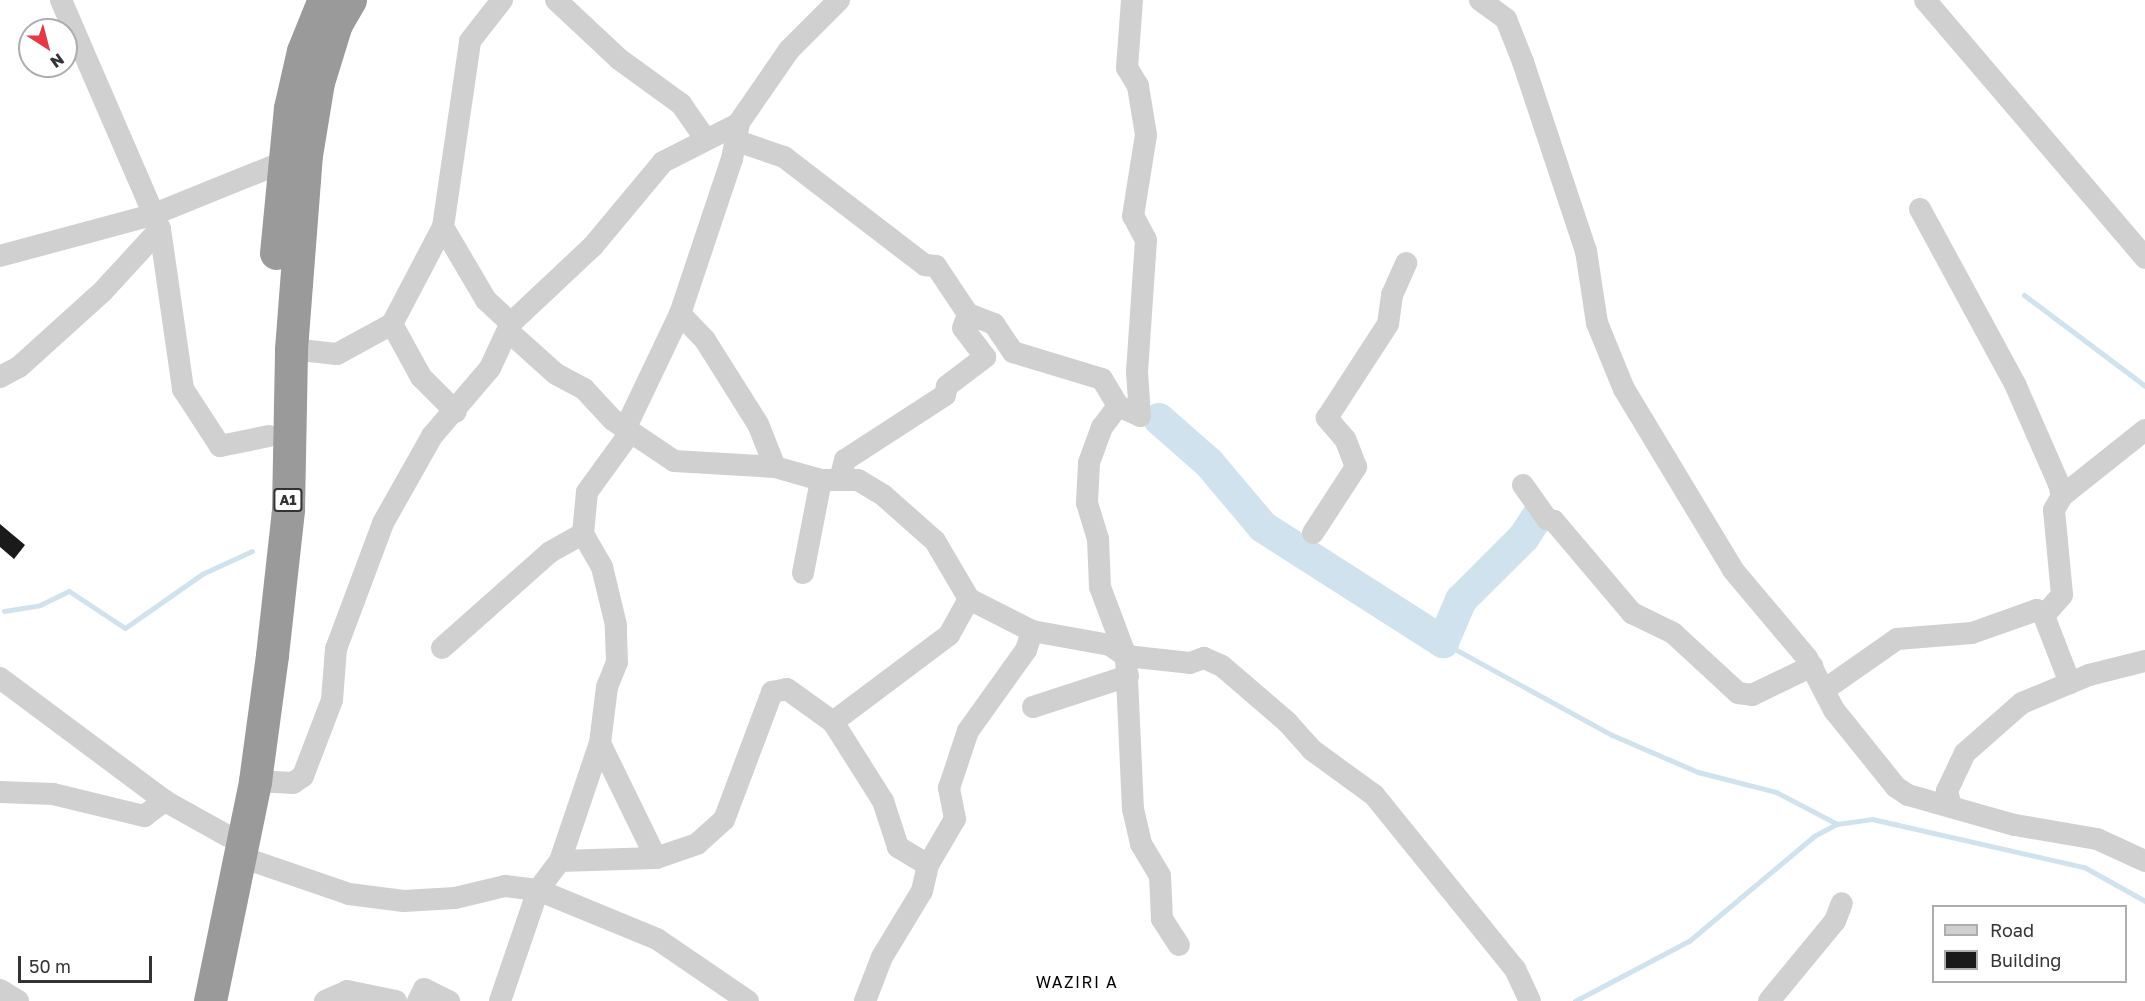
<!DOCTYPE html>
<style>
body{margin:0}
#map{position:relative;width:2145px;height:1001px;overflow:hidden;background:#fff;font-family:"Golos Text",sans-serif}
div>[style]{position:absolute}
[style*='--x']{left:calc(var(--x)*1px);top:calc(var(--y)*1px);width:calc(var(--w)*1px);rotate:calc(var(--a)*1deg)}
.stream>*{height:5px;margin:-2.5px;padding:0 2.5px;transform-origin:2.5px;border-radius:2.5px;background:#cfe2ee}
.river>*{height:32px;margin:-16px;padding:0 16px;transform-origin:16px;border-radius:16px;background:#cfe2ee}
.building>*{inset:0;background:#1a1a1a}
.minor>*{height:22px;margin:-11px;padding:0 11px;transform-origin:11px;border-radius:11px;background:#d0d0d0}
.highway>*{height:33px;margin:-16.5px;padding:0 16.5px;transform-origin:16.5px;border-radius:16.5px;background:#9a9a9a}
span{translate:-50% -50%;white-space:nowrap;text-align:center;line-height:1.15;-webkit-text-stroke:6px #fff;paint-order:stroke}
.shield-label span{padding:2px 4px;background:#fff;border:2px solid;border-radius:4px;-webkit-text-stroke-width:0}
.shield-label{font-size:14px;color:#333;font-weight:700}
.neighbourhood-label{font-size:16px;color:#000;letter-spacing:1.5px}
.legend{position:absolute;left:1932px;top:905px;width:195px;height:78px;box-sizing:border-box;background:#fff;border:2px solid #adadad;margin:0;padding:8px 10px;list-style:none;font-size:18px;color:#333}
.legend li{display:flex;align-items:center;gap:12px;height:30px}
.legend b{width:30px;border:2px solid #adadad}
.north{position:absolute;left:18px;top:18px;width:60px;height:60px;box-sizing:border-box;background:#fff;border:2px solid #adadad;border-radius:50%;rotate:144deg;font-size:16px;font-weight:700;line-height:24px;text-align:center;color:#333}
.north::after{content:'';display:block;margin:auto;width:21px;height:27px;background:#e63946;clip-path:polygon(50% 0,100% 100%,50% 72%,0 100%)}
.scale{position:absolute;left:18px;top:956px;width:134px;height:27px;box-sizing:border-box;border:3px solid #333;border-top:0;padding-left:8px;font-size:18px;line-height:21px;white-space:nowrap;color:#333;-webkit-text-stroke:4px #fff;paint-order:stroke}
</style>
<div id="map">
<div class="stream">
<div style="--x:2024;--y:295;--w:151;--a:36.9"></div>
<div style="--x:4;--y:611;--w:36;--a:-9"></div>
<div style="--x:40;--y:605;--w:32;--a:-26"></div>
<div style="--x:69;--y:591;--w:67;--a:33.5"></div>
<div style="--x:125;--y:628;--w:94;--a:-35"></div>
<div style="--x:202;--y:574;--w:55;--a:-24.7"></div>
<div style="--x:1420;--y:630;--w:219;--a:28.7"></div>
<div style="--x:1612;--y:735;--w:94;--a:23.3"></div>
<div style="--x:1698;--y:772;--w:81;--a:14.4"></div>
<div style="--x:1776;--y:792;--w:69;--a:27.7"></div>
<div style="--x:1575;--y:1001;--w:129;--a:-27.8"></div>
<div style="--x:1689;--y:941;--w:163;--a:-40"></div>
<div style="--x:1814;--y:836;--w:26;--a:-28"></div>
<div style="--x:1837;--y:824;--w:35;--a:-8"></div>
<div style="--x:1872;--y:819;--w:217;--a:12.8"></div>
<div style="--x:2084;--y:867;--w:70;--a:29.1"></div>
</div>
<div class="river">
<div style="--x:1159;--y:419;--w:67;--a:41.3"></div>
<div style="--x:1209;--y:463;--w:84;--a:49.8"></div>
<div style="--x:1263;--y:527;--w:214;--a:32.6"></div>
<div style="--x:1443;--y:642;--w:46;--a:-66.8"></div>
<div style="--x:1461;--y:600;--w:89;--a:-45"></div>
<div style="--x:1524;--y:537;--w:24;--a:-57"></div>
</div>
<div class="building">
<div style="clip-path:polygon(0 524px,25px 545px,14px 559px,0 547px)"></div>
</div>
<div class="minor">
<div style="--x:556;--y:0;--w:86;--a:43.1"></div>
<div style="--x:619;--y:59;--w:77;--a:36"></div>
<div style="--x:681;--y:104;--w:40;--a:55.1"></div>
<div style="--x:1480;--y:0;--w:32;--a:36"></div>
<div style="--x:1506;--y:19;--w:46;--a:68.4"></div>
<div style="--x:1523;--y:62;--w:199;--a:71.6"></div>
<div style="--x:1586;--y:251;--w:73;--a:81.3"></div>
<div style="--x:1597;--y:323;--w:71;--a:67.8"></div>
<div style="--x:1624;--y:389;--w:211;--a:58.9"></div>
<div style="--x:1733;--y:570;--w:115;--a:49.9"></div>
<div style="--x:1807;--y:658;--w:59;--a:62.6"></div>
<div style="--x:1834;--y:710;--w:99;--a:51.2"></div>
<div style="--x:1896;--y:787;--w:14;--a:34"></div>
<div style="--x:1908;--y:795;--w:111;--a:15.7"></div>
<div style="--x:2015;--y:825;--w:83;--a:9.7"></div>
<div style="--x:2097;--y:839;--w:53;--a:24.6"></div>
<div style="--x:1925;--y:0;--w:339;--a:49.5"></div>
<div style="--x:737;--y:141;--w:50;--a:18.8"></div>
<div style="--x:784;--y:157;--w:178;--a:37.5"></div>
<div style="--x:925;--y:265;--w:11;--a:5"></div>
<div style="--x:936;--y:266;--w:58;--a:56.3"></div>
<div style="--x:968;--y:314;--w:28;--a:21"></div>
<div style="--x:994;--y:324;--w:34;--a:56"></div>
<div style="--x:1013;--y:352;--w:93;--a:16.9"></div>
<div style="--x:1102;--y:379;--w:31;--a:59"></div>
<div style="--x:1118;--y:406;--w:24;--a:24"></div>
<div style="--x:1140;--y:416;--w:44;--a:-93.9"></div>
<div style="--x:1137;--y:372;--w:132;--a:-86.1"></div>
<div style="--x:1146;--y:240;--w:27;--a:-118"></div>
<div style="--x:1133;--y:216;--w:82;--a:-80.9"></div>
<div style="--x:1146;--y:135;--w:50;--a:-99.3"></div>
<div style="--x:1138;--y:86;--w:21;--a:-121"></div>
<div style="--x:1127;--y:68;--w:68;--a:-85.8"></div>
<div style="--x:1920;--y:209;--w:199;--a:61.5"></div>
<div style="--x:2015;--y:384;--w:109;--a:66.3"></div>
<div style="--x:2059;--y:484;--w:12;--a:76"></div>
<div style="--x:2062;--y:496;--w:16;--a:120"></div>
<div style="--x:2054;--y:510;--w:85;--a:84.6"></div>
<div style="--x:2062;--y:595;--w:28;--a:131"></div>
<div style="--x:2044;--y:616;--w:72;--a:68.8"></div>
<div style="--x:443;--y:227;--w:85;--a:59.5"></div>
<div style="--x:486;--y:300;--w:34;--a:43"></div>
<div style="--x:160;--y:229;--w:162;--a:81.8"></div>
<div style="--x:183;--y:389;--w:68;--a:57"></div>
<div style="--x:220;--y:446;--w:50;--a:-11.5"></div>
<div style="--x:0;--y:256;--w:157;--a:-15.1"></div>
<div style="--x:152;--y:215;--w:141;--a:-22"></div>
<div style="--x:680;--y:314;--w:36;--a:46"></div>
<div style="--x:705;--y:340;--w:99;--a:57.8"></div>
<div style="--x:758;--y:424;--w:46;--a:68.4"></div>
<div style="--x:392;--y:324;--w:60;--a:61.3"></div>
<div style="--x:421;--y:377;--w:49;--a:45"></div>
<div style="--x:508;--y:331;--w:64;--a:41.9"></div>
<div style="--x:556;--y:374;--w:32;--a:28"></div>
<div style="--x:584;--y:389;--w:42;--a:46.9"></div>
<div style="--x:613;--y:420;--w:73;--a:33.9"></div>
<div style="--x:674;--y:461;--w:101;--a:3.4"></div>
<div style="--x:775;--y:467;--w:48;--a:15.8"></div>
<div style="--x:821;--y:480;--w:37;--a:0"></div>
<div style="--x:858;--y:480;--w:29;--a:31"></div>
<div style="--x:883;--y:495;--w:69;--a:41.5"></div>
<div style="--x:935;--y:541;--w:67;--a:59.6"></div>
<div style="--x:969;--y:599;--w:71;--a:26.9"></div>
<div style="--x:1032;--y:631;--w:79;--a:10.2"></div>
<div style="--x:1110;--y:645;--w:19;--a:35"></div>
<div style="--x:1126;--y:656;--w:64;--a:6.2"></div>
<div style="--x:1190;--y:663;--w:15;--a:-20"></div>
<div style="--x:1204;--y:658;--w:20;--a:24"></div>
<div style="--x:1222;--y:666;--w:86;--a:40.7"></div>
<div style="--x:1287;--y:722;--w:38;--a:48"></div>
<div style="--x:1312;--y:750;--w:77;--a:36"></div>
<div style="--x:1374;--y:795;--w:224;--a:51"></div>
<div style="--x:1515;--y:969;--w:35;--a:65"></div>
<div style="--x:291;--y:349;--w:46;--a:6.2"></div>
<div style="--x:337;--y:354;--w:63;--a:-28.6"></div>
<div style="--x:392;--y:324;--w:110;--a:-62.3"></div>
<div style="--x:443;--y:227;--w:188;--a:-81.7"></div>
<div style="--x:470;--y:41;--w:52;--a:-52"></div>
<div style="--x:0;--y:377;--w:21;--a:-28"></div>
<div style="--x:19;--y:367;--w:113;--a:-42.1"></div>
<div style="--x:103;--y:291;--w:84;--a:-47.4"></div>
<div style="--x:160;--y:229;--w:249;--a:-113.4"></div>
<div style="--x:1118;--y:406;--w:26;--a:127"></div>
<div style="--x:1102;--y:427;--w:38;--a:110"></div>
<div style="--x:1089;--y:463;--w:40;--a:92.9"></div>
<div style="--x:1087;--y:503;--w:38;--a:73"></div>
<div style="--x:1098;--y:539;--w:48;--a:87.6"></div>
<div style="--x:1100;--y:587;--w:74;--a:69.4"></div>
<div style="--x:1126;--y:656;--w:153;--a:87.4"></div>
<div style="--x:1133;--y:809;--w:36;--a:77"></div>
<div style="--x:1141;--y:844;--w:37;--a:59"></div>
<div style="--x:1160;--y:876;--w:43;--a:87.3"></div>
<div style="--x:1162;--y:919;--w:31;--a:57"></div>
<div style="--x:840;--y:479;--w:20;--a:-75"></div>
<div style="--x:845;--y:460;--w:119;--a:-33"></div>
<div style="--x:945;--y:395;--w:9;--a:-77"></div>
<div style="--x:947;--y:386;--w:48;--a:-37.3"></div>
<div style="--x:985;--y:357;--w:36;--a:-127"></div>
<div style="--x:963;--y:328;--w:15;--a:-70"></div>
<div style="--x:1523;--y:485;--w:42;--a:54.8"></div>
<div style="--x:1547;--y:519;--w:7;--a:16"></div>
<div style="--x:1554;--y:521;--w:121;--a:49.7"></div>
<div style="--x:1632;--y:613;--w:46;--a:26"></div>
<div style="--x:1673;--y:633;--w:88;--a:42.7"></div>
<div style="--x:1738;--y:693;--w:14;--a:8"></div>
<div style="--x:1752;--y:695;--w:67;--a:-25.8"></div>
<div style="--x:2062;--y:496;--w:106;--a:-38.5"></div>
<div style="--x:1313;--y:533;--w:79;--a:-56.9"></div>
<div style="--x:1356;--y:467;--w:30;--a:-111"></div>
<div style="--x:1345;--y:439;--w:28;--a:-131"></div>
<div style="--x:1327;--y:418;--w:112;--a:-57"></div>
<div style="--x:1388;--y:324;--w:29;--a:-82"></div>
<div style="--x:1392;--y:295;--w:35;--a:-66"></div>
<div style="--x:803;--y:573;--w:95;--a:-79"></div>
<div style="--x:442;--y:648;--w:144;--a:-41.6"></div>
<div style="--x:550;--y:552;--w:38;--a:-29"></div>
<div style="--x:0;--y:678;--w:206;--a:36.7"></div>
<div style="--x:165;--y:801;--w:72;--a:29.1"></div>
<div style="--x:1824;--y:690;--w:89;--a:-34.9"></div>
<div style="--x:1897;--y:639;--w:75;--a:-4.6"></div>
<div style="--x:1972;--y:633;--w:69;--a:-19.5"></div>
<div style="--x:2037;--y:610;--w:9;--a:41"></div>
<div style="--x:1033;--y:707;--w:100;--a:-18.1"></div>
<div style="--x:833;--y:722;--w:93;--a:57.7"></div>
<div style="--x:883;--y:801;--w:48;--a:71.9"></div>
<div style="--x:898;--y:847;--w:35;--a:31"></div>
<div style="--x:255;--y:781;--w:38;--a:3"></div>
<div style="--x:293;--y:783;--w:12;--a:-35"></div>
<div style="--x:303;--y:776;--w:81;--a:-69.1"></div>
<div style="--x:332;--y:700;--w:51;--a:-85.5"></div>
<div style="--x:336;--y:649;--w:134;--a:-69.5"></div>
<div style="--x:383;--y:523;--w:100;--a:-60.6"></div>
<div style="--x:432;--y:436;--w:89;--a:-49.5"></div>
<div style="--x:490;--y:368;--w:50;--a:-65"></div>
<div style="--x:511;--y:323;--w:112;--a:-43.2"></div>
<div style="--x:593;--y:246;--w:109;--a:-50.2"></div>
<div style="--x:663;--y:162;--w:84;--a:-26.9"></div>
<div style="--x:738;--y:124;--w:90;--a:-55.4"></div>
<div style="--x:789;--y:50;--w:71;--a:-45"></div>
<div style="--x:0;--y:792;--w:53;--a:2.2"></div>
<div style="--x:53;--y:794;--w:94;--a:13.6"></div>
<div style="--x:144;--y:816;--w:26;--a:-36"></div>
<div style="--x:1951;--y:806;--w:16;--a:-105"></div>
<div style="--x:1947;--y:791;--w:42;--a:-64.7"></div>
<div style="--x:1965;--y:753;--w:76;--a:-41.3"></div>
<div style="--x:2022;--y:703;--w:73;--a:-22.7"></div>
<div style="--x:2089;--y:675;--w:58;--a:-14"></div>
<div style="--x:241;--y:857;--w:114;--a:18.9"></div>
<div style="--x:349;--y:894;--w:55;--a:7.3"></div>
<div style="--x:404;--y:901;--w:51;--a:-3.4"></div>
<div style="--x:455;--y:898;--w:51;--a:-13.5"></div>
<div style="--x:505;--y:886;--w:33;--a:7"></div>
<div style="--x:538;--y:890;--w:129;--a:22.4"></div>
<div style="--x:657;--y:939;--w:110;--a:34.3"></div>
<div style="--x:656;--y:858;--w:128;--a:-116"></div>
<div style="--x:600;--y:743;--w:56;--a:-82.9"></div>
<div style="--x:607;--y:687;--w:27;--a:-68"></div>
<div style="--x:617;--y:662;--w:37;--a:-92"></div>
<div style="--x:616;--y:625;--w:60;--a:-103.6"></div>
<div style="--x:602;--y:567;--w:38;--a:-120"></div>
<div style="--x:583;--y:534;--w:42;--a:-84.6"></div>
<div style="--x:587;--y:492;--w:68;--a:-54"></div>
<div style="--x:627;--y:437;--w:10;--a:-96"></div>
<div style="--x:626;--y:427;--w:125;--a:-64.5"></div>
<div style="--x:680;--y:314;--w:163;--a:-71.5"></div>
<div style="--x:732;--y:159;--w:33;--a:-79"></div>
<div style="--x:560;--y:861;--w:96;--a:-1.8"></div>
<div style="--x:656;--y:858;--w:43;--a:-18.9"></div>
<div style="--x:697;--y:844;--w:36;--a:-42"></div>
<div style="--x:724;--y:820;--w:137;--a:-69.4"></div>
<div style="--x:772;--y:692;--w:15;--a:-11"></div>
<div style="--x:787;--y:689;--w:57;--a:35.7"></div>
<div style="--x:833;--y:722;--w:145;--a:-36.9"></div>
<div style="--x:949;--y:635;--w:41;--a:-60.9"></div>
<div style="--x:0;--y:990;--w:21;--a:31"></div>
<div style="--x:325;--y:1001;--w:24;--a:-24"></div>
<div style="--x:347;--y:991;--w:50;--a:11.5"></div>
<div style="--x:418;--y:1001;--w:13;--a:-63"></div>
<div style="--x:424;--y:989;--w:28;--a:26"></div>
<div style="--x:500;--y:1001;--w:117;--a:-71.1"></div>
<div style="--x:538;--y:890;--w:36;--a:-53"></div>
<div style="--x:560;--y:861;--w:125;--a:-71.3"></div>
<div style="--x:865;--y:1001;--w:47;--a:-68.9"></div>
<div style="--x:882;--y:957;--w:77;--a:-58.8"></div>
<div style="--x:922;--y:891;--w:27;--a:-77"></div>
<div style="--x:928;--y:865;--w:53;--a:-59.6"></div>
<div style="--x:955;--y:819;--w:32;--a:-101"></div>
<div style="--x:949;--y:788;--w:60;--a:-71.6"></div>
<div style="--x:968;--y:731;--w:100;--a:-54.4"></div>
<div style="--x:1026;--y:650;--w:20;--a:-72"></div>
<div style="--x:1769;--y:1001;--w:104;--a:-50.5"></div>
<div style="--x:1835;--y:921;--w:19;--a:-69"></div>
</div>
<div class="highway">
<div style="--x:276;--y:253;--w:146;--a:-84.5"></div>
<div style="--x:290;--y:108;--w:58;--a:-77.2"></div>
<div style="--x:303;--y:51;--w:51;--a:-68"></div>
<div style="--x:210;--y:1001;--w:225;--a:-78.4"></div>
<div style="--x:255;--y:781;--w:127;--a:-82.3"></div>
<div style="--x:272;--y:655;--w:147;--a:-83.7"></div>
<div style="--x:288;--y:509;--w:160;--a:-88.9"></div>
<div style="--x:291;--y:349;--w:195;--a:-85.6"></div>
<div style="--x:306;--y:155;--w:74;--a:-80.7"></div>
<div style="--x:318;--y:82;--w:61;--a:-72.8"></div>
<div style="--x:336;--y:24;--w:28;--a:-60"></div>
</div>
<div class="shield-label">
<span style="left:288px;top:500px">A1</span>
</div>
<div class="neighbourhood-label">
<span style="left:1077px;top:982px">WAZIRI A</span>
</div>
<ul class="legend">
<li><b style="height:8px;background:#d0d0d0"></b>Road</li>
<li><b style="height:16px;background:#1a1a1a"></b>Building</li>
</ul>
<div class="north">N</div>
<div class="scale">50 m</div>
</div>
